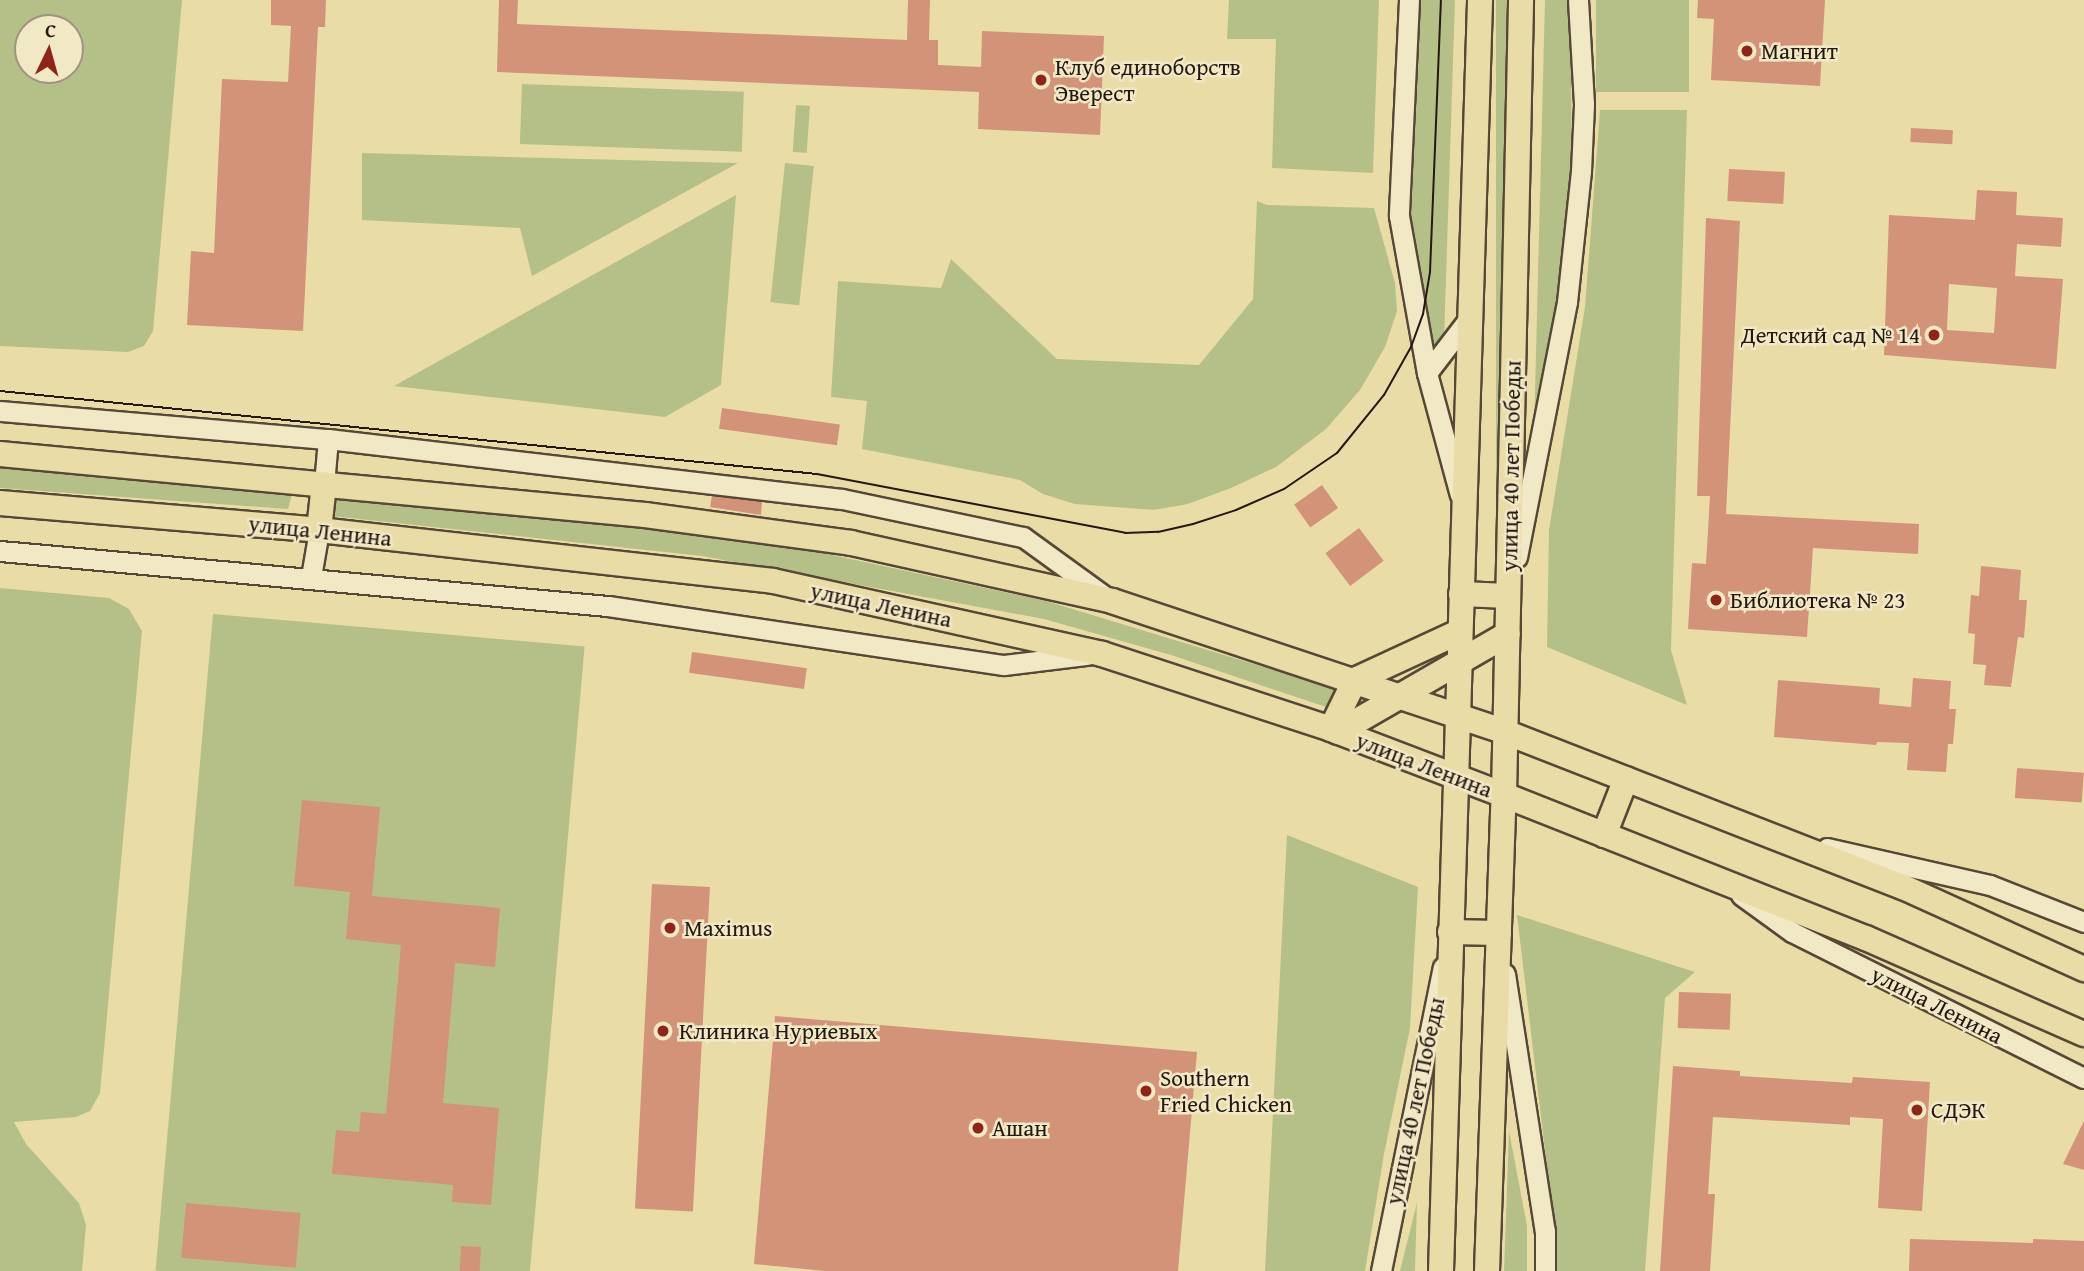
<!DOCTYPE html>
<meta charset="utf-8">
<style>
body{margin:0}
#map{position:relative;width:2084px;height:1271px;overflow:hidden;background:#eadca7;font-family:"Gentium Book Plus",serif}
div>[style]{position:absolute}
[style*='--x']{left:calc(var(--x)*1px);top:calc(var(--y)*1px);width:calc(var(--w)*1px);rotate:calc(var(--a)*1deg)}
.green>*{inset:0;background:#b5c088;transform-origin:0 0}
.building>*{inset:0;background:#d29378;transform-origin:0 0}
.roads{filter:drop-shadow(2px 0 #564837) drop-shadow(-2px 0 #564837) drop-shadow(0 2px #564837) drop-shadow(0 -2px #564837)}
.minor>*{height:19px;margin:-9.5px;padding:0 9.5px;transform-origin:9.5px;border-radius:9.5px;background:#f1e8c6}
.major>*{height:24px;margin:-12px;padding:0 12px;transform-origin:12px;border-radius:12px;background:#eadca7}
.tram>*{height:2px;margin:-1px;padding:0 1px;transform-origin:1px;border-radius:1px;background:#251712}
.dots>*{width:19px;height:19px;translate:-50% -50%;box-sizing:border-box;border:4px solid #f1e8c6;border-radius:50%}
span{translate:-50% -50%;white-space:nowrap;text-align:center;line-height:1.15;-webkit-text-stroke:5px #f1e8c6;paint-order:stroke}
.poi-label{font-size:23px;color:#251712}
.left{translate:0 -50%;text-align:left}
.right{translate:-100% -50%;text-align:right}
.street-label{font-size:23px;color:#251712}
.north{position:absolute;left:14px;top:14px;width:70px;height:70px;box-sizing:border-box;background:#f1e8c6;border:2px solid #9f947e;border-radius:50%;rotate:5deg;font-size:19px;font-weight:700;line-height:28px;text-align:center;color:#251712}
.north::after{content:'';display:block;margin:auto;width:24px;height:32px;background:#8f2418;clip-path:polygon(50% 0,100% 100%,50% 72%,0 100%)}
</style>
<div id="map">
<div class="green">
<div style="clip-path:polygon(evenodd,0 0,182px 0,153px 331px,144px 346px,128px 352px,0 346px,0 0,70px 28px,70px 70px,28px 70px,28px 28px,70px 28px)"></div>
<div style="clip-path:polygon(1229px 0,1379px 0,1373px 173px,1272px 168px,1276px 39px,1227px 39px)"></div>
<div style="clip-path:polygon(1416px 0,1455px 0,1444px 341px,1432px 355px,1409px 219px)"></div>
<div style="left:1496px;top:0;width:11px;height:586px"></div>
<div style="clip-path:polygon(1545px 0,1570px 0,1572px 159px,1556px 313px,1534px 432px)"></div>
<div style="left:1596px;top:0;width:93px;height:92px"></div>
<div style="left:522px;top:84px;width:222px;height:60px;rotate:2deg"></div>
<div style="left:796px;top:105px;width:14px;height:47px;rotate:4deg"></div>
<div style="clip-path:polygon(1600px 110px,1687px 110px,1671px 650px,1687px 705px,1547px 647px,1549px 530px,1585px 307px)"></div>
<div style="clip-path:polygon(362px 153px,738px 163px,532px 276px,520px 228px,362px 220px)"></div>
<div style="left:785px;top:163px;width:29px;height:140px;rotate:6deg"></div>
<div style="clip-path:polygon(736px 195px,721px 385px,665px 417px,394px 386px)"></div>
<div style="clip-path:polygon(1257px 201px,1267px 205px,1374px 208px,1395px 283px,1397px 311px,1385px 347px,1360px 390px,1326px 429px,1276px 467px,1231px 488px,1188px 504px,1154px 510px,1075px 504px,1043px 494px,1020px 480px,862px 449px,867px 401px,831px 397px,838px 281px,941px 288px,951px 259px,1057px 359px,1199px 365px,1253px 299px)"></div>
<div style="clip-path:polygon(0 466px,293px 491px,288px 509px,0 488px)"></div>
<div style="clip-path:polygon(333px 498px,564px 519px,809px 550px,1046px 601px,1340px 690px,1332px 709px,1171px 655px,1044px 619px,702px 556px,331px 516px)"></div>
<div style="clip-path:polygon(0 588px,109px 598px,129px 609px,142px 631px,100px 1093px,90px 1111px,76px 1117px,14px 1122px,26px 1144px,79px 1203px,86px 1225px,82px 1271px,0 1271px)"></div>
<div style="left:213px;top:614px;width:373px;height:659px;rotate:5deg"></div>
<div style="clip-path:polygon(1287px 835px,1418px 887px,1410px 1028px,1384px 1154px,1365px 1271px,1265px 1271px)"></div>
<div style="clip-path:polygon(1517px 915px,1695px 972px,1665px 998px,1645px 1271px,1554px 1271px,1554px 1226px)"></div>
<div style="clip-path:polygon(1509px 1131px,1527px 1226px,1527px 1271px,1504px 1271px)"></div>
<div style="clip-path:polygon(1417px 1203px,1415px 1271px,1400px 1271px)"></div>
</div>
<div class="building">
<div style="clip-path:polygon(271px 0,326px 0,325px 27px,318px 27px,303px 331px,187px 325px,191px 251px,214px 253px,222px 79px,288px 82px,291px 26px,271px 25px)"></div>
<div style="clip-path:polygon(499px 0,518px 0,517px 24px,907px 40px,908px 0,930px 0,929px 40px,938px 40px,938px 65px,981px 67px,982px 31px,1104px 36px,1100px 135px,978px 129px,979px 92px,497px 72px)"></div>
<div style="clip-path:polygon(1698px 0,1825px 0,1820px 86px,1711px 80px,1714px 19px,1697px 18px)"></div>
<div style="left:1911px;top:128px;width:42px;height:14px;rotate:3deg"></div>
<div style="left:1729px;top:169px;width:56px;height:32px;rotate:3deg"></div>
<div style="clip-path:polygon(evenodd,1977px 190px,2017px 192px,2016px 215px,2063px 218px,2061px 247px,2017px 244px,2015px 276px,2063px 279px,2056px 369px,1884px 355px,1889px 215px,1975px 220px,1977px 190px,1949px 284px,1997px 288px,1994px 333px,1947px 330px,1949px 284px)"></div>
<div style="clip-path:polygon(1706px 218px,1740px 221px,1726px 514px,1919px 524px,1918px 554px,1813px 548px,1807px 637px,1688px 629px,1692px 563px,1706px 564px,1710px 496px,1697px 496px)"></div>
<div style="left:722px;top:408px;width:119px;height:21px;rotate:8deg"></div>
<div style="left:1322px;top:485px;width:28px;height:34px;rotate:55deg"></div>
<div style="clip-path:polygon(712px 496px,762px 502px,761px 515px,710px 507px)"></div>
<div style="left:1359px;top:528px;width:41px;height:42px;rotate:53deg"></div>
<div style="clip-path:polygon(1981px 566px,2021px 570px,2019px 600px,2027px 600px,2024px 638px,2018px 637px,2011px 687px,1984px 685px,1986px 665px,1973px 664px,1975px 634px,1968px 633px,1971px 595px,1979px 596px)"></div>
<div style="left:692px;top:652px;width:116px;height:21px;rotate:8deg"></div>
<div style="clip-path:polygon(1913px 678px,1951px 681px,1949px 709px,1956px 709px,1953px 744px,1948px 744px,1946px 772px,1907px 770px,1909px 743px,1877px 742px,1876px 745px,1774px 737px,1778px 680px,1880px 688px,1879px 704px,1911px 707px)"></div>
<div style="left:2017px;top:768px;width:67px;height:30px;rotate:4deg"></div>
<div style="clip-path:polygon(302px 800px,380px 807px,372px 896px,500px 908px,495px 967px,455px 963px,443px 1103px,499px 1108px,491px 1205px,452px 1202px,453px 1185px,332px 1174px,336px 1130px,359px 1132px,361px 1112px,386px 1114px,401px 945px,346px 939px,350px 892px,294px 886px)"></div>
<div style="left:652px;top:884px;width:58px;height:325px;rotate:3deg"></div>
<div style="left:1679px;top:992px;width:52px;height:36px;rotate:2deg"></div>
<div style="clip-path:polygon(775px 1016px,1197px 1052px,1178px 1271px,825px 1271px,754px 1264px)"></div>
<div style="clip-path:polygon(1673px 1066px,1740px 1071px,1740px 1076px,1852px 1083px,1853px 1077px,1930px 1082px,1922px 1211px,1878px 1208px,1883px 1119px,1850px 1117px,1850px 1125px,1713px 1117px,1708px 1194px,1715px 1194px,1710px 1271px,1660px 1271px)"></div>
<div style="clip-path:polygon(2084px 1121px,2084px 1170px,2063px 1164px)"></div>
<div style="left:186px;top:1203px;width:115px;height:55px;rotate:5deg"></div>
<div style="clip-path:polygon(1910px 1239px,2033px 1243px,2033px 1239px,2084px 1241px,2084px 1271px,1909px 1271px)"></div>
<div style="left:461px;top:1246px;width:20px;height:25px;rotate:3deg"></div>
</div>
<div class="roads">
<div class="minor">
<div style="--x:1409;--y:0;--w:216;--a:92.7"></div>
<div style="--x:1399;--y:216;--w:159;--a:79.9"></div>
<div style="--x:1427;--y:373;--w:126;--a:74.9"></div>
<div style="--x:1427;--y:373;--w:71;--a:-52.5"></div>
<div style="--x:0;--y:411;--w:329;--a:4.9"></div>
<div style="--x:328;--y:439;--w:517;--a:6.66"></div>
<div style="--x:842;--y:499;--w:185;--a:11.9"></div>
<div style="--x:1023;--y:537;--w:102;--a:35.9"></div>
<div style="--x:324;--y:484;--w:45;--a:-84.9"></div>
<div style="--x:0;--y:551;--w:610;--a:5.17"></div>
<div style="--x:608;--y:606;--w:400;--a:8.5"></div>
<div style="--x:1004;--y:665;--w:84;--a:-6.9"></div>
<div style="--x:1517;--y:557;--w:260;--a:-78.9"></div>
<div style="--x:1567;--y:302;--w:132;--a:-83.9"></div>
<div style="--x:1581;--y:171;--w:67;--a:-87.4"></div>
<div style="--x:1584;--y:104;--w:104;--a:-93.3"></div>
<div style="--x:311;--y:577;--w:48;--a:-80.3"></div>
<div style="--x:1827;--y:848;--w:167;--a:12.8"></div>
<div style="--x:1990;--y:885;--w:101;--a:21.5"></div>
<div style="--x:1741;--y:895;--w:63;--a:36"></div>
<div style="--x:1792;--y:932;--w:326;--a:26.6"></div>
<div style="--x:1505;--y:974;--w:260;--a:81.2"></div>
<div style="--x:1545;--y:1231;--w:40;--a:90"></div>
<div style="--x:1381;--y:1271;--w:310;--a:-78.5"></div>
</div>
<div class="major">
<div style="--x:0;--y:454;--w:648;--a:5.4"></div>
<div style="--x:645;--y:515;--w:208;--a:7.7"></div>
<div style="--x:851;--y:543;--w:267;--a:12.5"></div>
<div style="--x:1112;--y:601;--w:414;--a:18.4"></div>
<div style="--x:1505;--y:732;--w:427;--a:21.3"></div>
<div style="--x:1903;--y:887;--w:199;--a:24.4"></div>
<div style="--x:0;--y:503;--w:320;--a:4.8"></div>
<div style="--x:319;--y:530;--w:457;--a:6.4"></div>
<div style="--x:773;--y:581;--w:337;--a:12.5"></div>
<div style="--x:1102;--y:654;--w:241;--a:18.1"></div>
<div style="--x:1331;--y:729;--w:185;--a:20.9"></div>
<div style="--x:1504;--y:795;--w:389;--a:21.6"></div>
<div style="--x:1866;--y:938;--w:238;--a:23.8"></div>
<div style="--x:319;--y:530;--w:46;--a:-83.8"></div>
<div style="--x:1461;--y:594;--w:47;--a:2.4"></div>
<div style="--x:1331;--y:729;--w:55;--a:-63.9"></div>
<div style="--x:1355;--y:680;--w:115;--a:-24.8"></div>
<div style="--x:1338;--y:732;--w:196;--a:-30"></div>
<div style="--x:1604;--y:835;--w:60;--a:-68.6"></div>
<div style="--x:1450;--y:932;--w:49;--a:1.2"></div>
<div style="--x:1441;--y:1271;--w:1272;--a:-88.24"></div>
<div style="--x:1487;--y:1271;--w:476;--a:-88"></div>
<div style="--x:1504;--y:795;--w:795;--a:-88.77"></div>
</div>
</div>
<div class="tram">
<div style="--x:0;--y:391;--w:821;--a:5.8"></div>
<div style="--x:817;--y:474;--w:314;--a:10.8"></div>
<div style="--x:1125;--y:533;--w:33;--a:-2"></div>
<div style="--x:1158;--y:532;--w:36;--a:-13"></div>
<div style="--x:1193;--y:524;--w:45;--a:-18"></div>
<div style="--x:1236;--y:510;--w:52;--a:-23.6"></div>
<div style="--x:1284;--y:489;--w:64;--a:-34.2"></div>
<div style="--x:1337;--y:453;--w:75;--a:-51"></div>
<div style="--x:1384;--y:395;--w:55;--a:-60.6"></div>
<div style="--x:1411;--y:347;--w:35;--a:-70"></div>
<div style="--x:1423;--y:314;--w:43;--a:-80.5"></div>
<div style="--x:1430;--y:272;--w:272;--a:-87.7"></div>
</div>
<div class="dots">
<div style="left:1747px;top:51px;background:#8f2418"></div>
<div style="left:1041px;top:80px;background:#8f2418"></div>
<div style="left:1934px;top:335px;background:#8f2418"></div>
<div style="left:1716px;top:600px;background:#8f2418"></div>
<div style="left:670px;top:928px;background:#8f2418"></div>
<div style="left:663px;top:1031px;background:#8f2418"></div>
<div style="left:1146px;top:1091px;background:#8f2418"></div>
<div style="left:1917px;top:1110px;background:#8f2418"></div>
<div style="left:978px;top:1128px;background:#8f2418"></div>
</div>
<div class="poi-label">
<span class="left" style="left:1761px;top:51px">Магнит</span>
<span class="left" style="left:1055px;top:80px">Клуб единоборств<br>Эверест</span>
<span class="right" style="left:1920px;top:335px">Детский сад № 14</span>
<span class="left" style="left:1730px;top:600px">Библиотека № 23</span>
<span class="left" style="left:684px;top:928px">Maximus</span>
<span class="left" style="left:679px;top:1031px">Клиника Нуриевых</span>
<span class="left" style="left:1160px;top:1091px">Southern<br>Fried Chicken</span>
<span class="left" style="left:1931px;top:1110px">СДЭК</span>
<span class="left" style="left:992px;top:1128px">Ашан</span>
</div>
<div class="street-label">
<span style="left:1511px;top:466px;rotate:-89deg">улица 40 лет Победы</span>
<span style="left:320px;top:531px;rotate:6deg">улица Ленина</span>
<span style="left:881px;top:605px;rotate:12deg">улица Ленина</span>
<span style="left:1424px;top:765px;rotate:21deg">улица Ленина</span>
<span style="left:1937px;top:1005px;rotate:27deg">улица Ленина</span>
<span style="left:1415px;top:1101px;rotate:-78deg">улица 40 лет Победы</span>
</div>
<div class="north">С</div>
</div>
